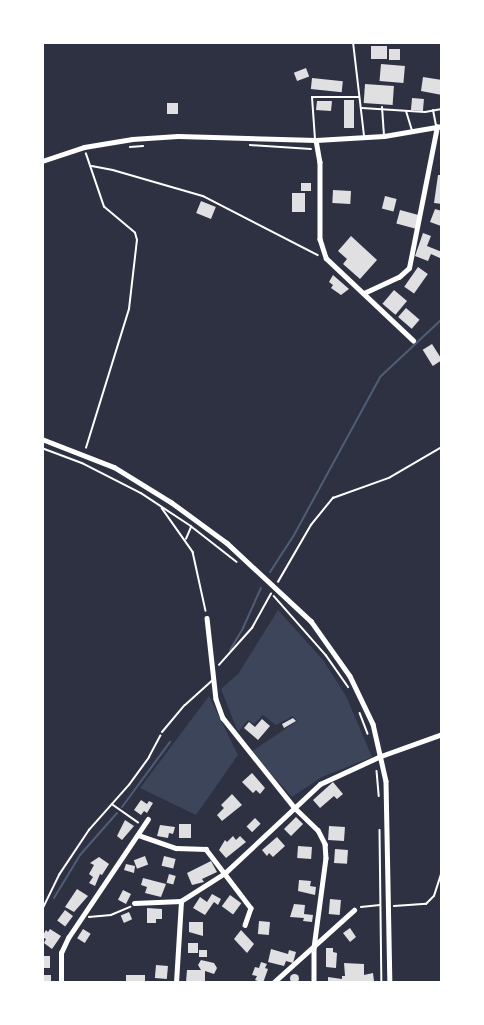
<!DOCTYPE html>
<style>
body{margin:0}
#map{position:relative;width:484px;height:1025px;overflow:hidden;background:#2d3142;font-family:Montserrat,sans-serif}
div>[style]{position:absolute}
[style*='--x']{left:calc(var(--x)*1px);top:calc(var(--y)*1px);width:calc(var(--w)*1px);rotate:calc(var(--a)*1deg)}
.green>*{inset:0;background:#3c4559}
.stream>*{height:2px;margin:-1px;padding:0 1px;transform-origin:1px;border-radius:1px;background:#4f5d75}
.building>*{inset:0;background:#e0e0e3;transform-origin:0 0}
.round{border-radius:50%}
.path>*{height:1.5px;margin:-0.75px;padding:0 0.75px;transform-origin:0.75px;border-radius:0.75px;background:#fff}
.service>*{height:2px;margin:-1px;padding:0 1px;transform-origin:1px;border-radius:1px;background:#fff}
.minor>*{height:4.5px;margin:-2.25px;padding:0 2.25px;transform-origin:2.25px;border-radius:2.25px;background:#fff}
.tertiary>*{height:5px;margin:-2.5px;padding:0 2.5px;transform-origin:2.5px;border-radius:2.5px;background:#fff}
span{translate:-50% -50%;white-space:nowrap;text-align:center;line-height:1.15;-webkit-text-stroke:5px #fff;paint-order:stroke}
.frame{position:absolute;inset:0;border:44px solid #fff;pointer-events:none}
</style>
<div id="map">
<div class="green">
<div style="clip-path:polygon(278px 610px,323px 660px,346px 696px,372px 757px,322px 777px,292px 797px,251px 752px,297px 721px,293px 716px,276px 725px,263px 715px,254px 724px,248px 720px,238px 732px,221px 689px,238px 674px)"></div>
<div style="clip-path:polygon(209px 696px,238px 755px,196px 815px,140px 788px)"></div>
</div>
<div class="stream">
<div style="--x:270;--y:572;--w:44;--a:-57"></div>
<div style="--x:294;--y:535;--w:180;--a:-61.4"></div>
<div style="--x:380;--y:377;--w:85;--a:-43.1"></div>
<div style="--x:230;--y:650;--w:26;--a:-59"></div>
<div style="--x:243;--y:628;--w:44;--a:-65.8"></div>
<div style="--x:122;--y:807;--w:81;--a:-53.6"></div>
<div style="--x:54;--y:898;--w:50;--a:-58.8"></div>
<div style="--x:80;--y:855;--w:56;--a:-48.6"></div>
</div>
<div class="building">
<div style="left:371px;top:46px;width:16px;height:13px"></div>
<div style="left:389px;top:49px;width:11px;height:11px"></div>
<div style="left:381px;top:64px;width:24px;height:17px;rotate:5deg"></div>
<div style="left:306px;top:68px;width:9px;height:13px;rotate:69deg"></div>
<div style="clip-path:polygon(423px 77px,442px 80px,442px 95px,421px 91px)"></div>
<div style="left:312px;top:78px;width:31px;height:11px;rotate:6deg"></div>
<div style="left:365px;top:84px;width:29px;height:19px;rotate:4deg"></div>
<div style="left:412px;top:98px;width:12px;height:12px;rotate:5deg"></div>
<div style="left:344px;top:100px;width:10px;height:28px"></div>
<div style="clip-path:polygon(317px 101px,332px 101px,331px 111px,316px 110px)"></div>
<div style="left:167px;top:103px;width:11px;height:11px"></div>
<div style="clip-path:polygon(438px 175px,442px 175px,442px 204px,434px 203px)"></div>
<div style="left:301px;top:183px;width:10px;height:8px"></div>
<div style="left:333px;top:190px;width:18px;height:13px;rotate:3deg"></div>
<div style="left:292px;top:193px;width:13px;height:19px"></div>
<div style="left:385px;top:196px;width:12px;height:13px;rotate:14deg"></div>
<div style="left:201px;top:201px;width:16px;height:13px;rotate:22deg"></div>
<div style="clip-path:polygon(435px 209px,442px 211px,441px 226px,430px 222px)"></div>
<div style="left:400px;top:210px;width:20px;height:14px;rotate:15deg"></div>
<div style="clip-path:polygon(423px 233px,431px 236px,427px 246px,442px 252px,442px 259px,431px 254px,428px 261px,415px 256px)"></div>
<div style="clip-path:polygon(351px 236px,377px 260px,360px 279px,343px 264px,347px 259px,338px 251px)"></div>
<div style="left:418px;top:267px;width:12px;height:24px;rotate:35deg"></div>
<div style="clip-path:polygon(333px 275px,349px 289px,341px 295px,331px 288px,333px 285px,329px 282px)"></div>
<div style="left:394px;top:290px;width:17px;height:18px;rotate:40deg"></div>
<div style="left:406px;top:308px;width:18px;height:12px;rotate:41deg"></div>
<div style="left:432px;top:344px;width:19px;height:11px;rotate:58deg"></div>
<div style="clip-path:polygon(293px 718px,296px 721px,284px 728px,282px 724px)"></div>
<div style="clip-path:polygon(262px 719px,270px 726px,258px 740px,244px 728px,249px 722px,255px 727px)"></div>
<div style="clip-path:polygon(252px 773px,265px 788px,260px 794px,256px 790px,253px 793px,242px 782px)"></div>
<div style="clip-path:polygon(333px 782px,343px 794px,337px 799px,334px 796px,320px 808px,313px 800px)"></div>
<div style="clip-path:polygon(232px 794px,242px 805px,222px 821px,217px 815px,224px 808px,221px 805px)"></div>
<div style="clip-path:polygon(141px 800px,147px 804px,149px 801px,153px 803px,147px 813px,144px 811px,141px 815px,134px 810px)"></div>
<div style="left:296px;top:817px;width:10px;height:17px;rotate:45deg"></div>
<div style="left:255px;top:818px;width:8px;height:12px;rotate:45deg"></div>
<div style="clip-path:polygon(125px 820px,134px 826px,122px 840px,117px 836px)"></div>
<div style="left:179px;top:824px;width:12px;height:14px"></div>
<div style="clip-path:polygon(160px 825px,175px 827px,173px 834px,169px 833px,168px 838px,157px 836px)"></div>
<div style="left:329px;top:826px;width:16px;height:14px;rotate:4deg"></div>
<div style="clip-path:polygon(233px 836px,236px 840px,240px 836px,246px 842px,226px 858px,219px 850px,225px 840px,227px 842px)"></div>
<div style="clip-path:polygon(277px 837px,285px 846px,273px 857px,269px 853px,267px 856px,262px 850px)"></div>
<div style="left:298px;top:846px;width:14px;height:12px;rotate:4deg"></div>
<div style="left:335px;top:849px;width:13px;height:14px;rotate:4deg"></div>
<div style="left:145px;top:856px;width:9px;height:12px;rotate:69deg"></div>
<div style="left:164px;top:856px;width:12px;height:10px;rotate:14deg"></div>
<div style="clip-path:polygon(99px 857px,109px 864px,102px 875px,100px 874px,95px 886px,89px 883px,93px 877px,89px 874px,94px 865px,90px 863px)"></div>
<div style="clip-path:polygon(211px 861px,217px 872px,202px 879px,204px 882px,192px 885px,187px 873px)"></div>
<div style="clip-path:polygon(126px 864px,135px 866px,134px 873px,124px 870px)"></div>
<div style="left:169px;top:874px;width:7px;height:9px;rotate:16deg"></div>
<div style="clip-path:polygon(143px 878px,166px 884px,161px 897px,145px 893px,147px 887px,141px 885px)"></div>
<div style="clip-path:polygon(299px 880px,311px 881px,310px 886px,316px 887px,315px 895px,298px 891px)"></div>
<div style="clip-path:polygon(77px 889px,88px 896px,74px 912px,65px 907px)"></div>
<div style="left:123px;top:890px;width:9px;height:11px;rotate:27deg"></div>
<div style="clip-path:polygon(212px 894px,221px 899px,218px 905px,214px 902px,205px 915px,193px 908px,200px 897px,207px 902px)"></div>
<div style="left:230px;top:895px;width:14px;height:14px;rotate:36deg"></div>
<div style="left:330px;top:899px;width:11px;height:15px;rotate:5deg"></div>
<div style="clip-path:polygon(294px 904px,305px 905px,304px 914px,313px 915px,312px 922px,303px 921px,304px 918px,290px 917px)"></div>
<div style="clip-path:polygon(147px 908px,162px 909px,162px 919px,156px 919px,156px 923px,147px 923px)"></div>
<div style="left:65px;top:910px;width:10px;height:13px;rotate:37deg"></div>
<div style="left:129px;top:912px;width:8px;height:9px;rotate:67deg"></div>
<div style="left:259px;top:921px;width:11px;height:13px;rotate:5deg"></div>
<div style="clip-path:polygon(189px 922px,203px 922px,203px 936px,189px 932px)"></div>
<div style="clip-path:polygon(350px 928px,356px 937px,350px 942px,343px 933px)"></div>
<div style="clip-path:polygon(50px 929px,61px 936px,52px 949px,44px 943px,46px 939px,42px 937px,46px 930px,48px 932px)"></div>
<div style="left:83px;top:929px;width:9px;height:11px;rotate:32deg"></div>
<div style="clip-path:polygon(241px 930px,254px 944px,247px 953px,234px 939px)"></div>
<div style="left:188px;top:943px;width:10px;height:10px"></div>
<div style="clip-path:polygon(326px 948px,333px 948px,333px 952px,337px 953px,336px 968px,326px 967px)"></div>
<div style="clip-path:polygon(271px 949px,288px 954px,289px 950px,296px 952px,293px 963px,286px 961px,284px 966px,268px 962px)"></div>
<div style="left:199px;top:950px;width:8px;height:7px"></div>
<div style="left:42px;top:956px;width:8px;height:12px"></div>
<div style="clip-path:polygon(201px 960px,214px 963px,217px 968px,214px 974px,205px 971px,205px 982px,186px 982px,187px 970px,201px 970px,198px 965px)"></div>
<div style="clip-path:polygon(261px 962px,267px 964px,265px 968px,268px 969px,263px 983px,255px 980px,257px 976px,252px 975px,255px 967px,259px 968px)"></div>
<div style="clip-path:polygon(344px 963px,364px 964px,364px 975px,373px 973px,374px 981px,328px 983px,328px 977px,342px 979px,342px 976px,345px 976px)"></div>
<div style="left:156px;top:965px;width:12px;height:13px;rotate:5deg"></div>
<div class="round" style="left:289.5px;top:973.5px;width:9px;height:9px"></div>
<div style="left:42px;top:975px;width:9px;height:8px"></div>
<div style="left:126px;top:975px;width:19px;height:8px"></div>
</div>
<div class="path">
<div style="--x:250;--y:145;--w:61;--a:3.8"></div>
<div style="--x:130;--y:147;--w:13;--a:-4"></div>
<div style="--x:92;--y:166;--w:21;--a:11"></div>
<div style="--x:113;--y:170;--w:94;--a:16.1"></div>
<div style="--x:203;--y:196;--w:129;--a:27.2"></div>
<div style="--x:42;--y:448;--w:43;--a:20.6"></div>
<div style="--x:82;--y:463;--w:66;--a:27"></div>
<div style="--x:141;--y:493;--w:60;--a:33.4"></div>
<div style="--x:191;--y:526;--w:58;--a:38"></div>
<div style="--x:86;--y:448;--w:145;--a:-72.8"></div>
<div style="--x:129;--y:309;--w:69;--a:-83.4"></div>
<div style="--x:137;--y:240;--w:7;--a:-106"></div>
<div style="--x:135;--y:233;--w:40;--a:-140"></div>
<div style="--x:104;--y:207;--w:56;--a:-108.8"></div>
<div style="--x:162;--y:508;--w:54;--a:54.8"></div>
<div style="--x:193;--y:552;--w:60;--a:77.6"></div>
<div style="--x:186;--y:539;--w:13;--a:-67"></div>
<div style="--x:278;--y:582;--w:66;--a:-59.9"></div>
<div style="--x:311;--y:525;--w:35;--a:-51"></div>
<div style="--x:333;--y:498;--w:59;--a:-19.7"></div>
<div style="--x:389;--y:478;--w:61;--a:-30.3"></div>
<div style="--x:274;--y:596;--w:79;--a:48.6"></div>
<div style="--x:326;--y:655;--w:39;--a:55"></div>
<div style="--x:219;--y:665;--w:50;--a:-48.3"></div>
<div style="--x:252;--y:628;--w:39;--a:-61"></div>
<div style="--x:360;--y:713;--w:22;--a:69"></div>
<div style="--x:377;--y:771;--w:25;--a:85"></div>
<div style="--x:112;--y:804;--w:32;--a:35"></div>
<div style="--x:380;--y:830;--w:153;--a:89.3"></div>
<div style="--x:394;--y:906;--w:32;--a:-4"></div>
<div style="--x:426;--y:904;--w:11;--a:-45"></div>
<div style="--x:434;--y:896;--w:26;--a:-72"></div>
<div style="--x:361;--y:907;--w:19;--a:-6"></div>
<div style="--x:42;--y:910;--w:39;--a:-64"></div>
<div style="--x:59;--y:875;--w:54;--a:-56.3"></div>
<div style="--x:89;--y:830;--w:60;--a:-48.4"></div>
<div style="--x:129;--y:785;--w:34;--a:-54"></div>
<div style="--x:149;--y:757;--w:24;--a:-62"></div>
<div style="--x:89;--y:917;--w:22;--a:-5"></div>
<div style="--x:111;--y:915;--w:21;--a:-23"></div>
</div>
<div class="service">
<div style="--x:353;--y:42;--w:94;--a:83.3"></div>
<div style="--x:382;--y:107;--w:27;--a:86"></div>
<div style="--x:362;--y:108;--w:63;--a:3.6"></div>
<div style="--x:425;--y:112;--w:17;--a:-10"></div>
<div style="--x:433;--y:110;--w:15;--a:79"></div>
<div style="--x:406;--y:111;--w:21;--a:73"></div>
<div style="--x:315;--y:139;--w:42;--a:-94.1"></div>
<div style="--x:312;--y:97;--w:47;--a:0"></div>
<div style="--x:162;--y:732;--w:35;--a:-50"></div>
<div style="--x:185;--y:705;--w:38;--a:-42"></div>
</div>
<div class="minor">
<div style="--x:316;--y:140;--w:22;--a:80"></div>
<div style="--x:320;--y:162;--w:77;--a:90"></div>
<div style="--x:320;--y:239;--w:20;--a:72"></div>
<div style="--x:326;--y:258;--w:120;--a:43.3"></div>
<div style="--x:364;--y:293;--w:38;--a:-25"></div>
<div style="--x:399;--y:277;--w:13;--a:-42"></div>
<div style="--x:409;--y:268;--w:144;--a:-78.8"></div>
<div style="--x:42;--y:439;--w:77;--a:21.3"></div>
<div style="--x:114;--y:467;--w:67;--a:31.6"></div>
<div style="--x:171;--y:502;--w:69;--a:36.2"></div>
<div style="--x:227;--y:543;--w:115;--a:42.9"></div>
<div style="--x:311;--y:621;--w:67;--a:54.7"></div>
<div style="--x:350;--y:676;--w:53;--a:64.4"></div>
<div style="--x:373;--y:724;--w:58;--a:77.2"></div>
<div style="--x:386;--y:781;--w:202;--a:88.9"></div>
<div style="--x:207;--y:618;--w:81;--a:83.7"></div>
<div style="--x:216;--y:699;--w:20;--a:70"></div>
<div style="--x:223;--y:718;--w:114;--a:51.4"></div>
<div style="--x:294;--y:807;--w:33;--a:44"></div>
<div style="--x:318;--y:830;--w:16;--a:63"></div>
<div style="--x:325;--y:844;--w:14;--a:86"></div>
<div style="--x:326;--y:858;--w:91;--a:97.6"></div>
<div style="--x:314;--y:948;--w:35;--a:90"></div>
<div style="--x:138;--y:835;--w:40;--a:18.9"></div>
<div style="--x:176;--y:848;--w:30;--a:2"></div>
<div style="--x:206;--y:849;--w:74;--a:52.7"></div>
<div style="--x:251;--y:908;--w:18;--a:109"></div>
<div style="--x:134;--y:903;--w:47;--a:-2.4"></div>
<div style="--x:61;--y:983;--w:30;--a:-90"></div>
<div style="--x:61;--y:953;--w:17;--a:-65"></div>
<div style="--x:68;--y:938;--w:143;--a:-56.1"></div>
<div style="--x:176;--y:983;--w:82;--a:-86.5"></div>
<div style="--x:181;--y:901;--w:52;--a:-32.5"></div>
<div style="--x:225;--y:873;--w:130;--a:-43.1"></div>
<div style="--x:320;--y:784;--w:67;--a:-24.7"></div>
<div style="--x:381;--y:756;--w:65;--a:-19.8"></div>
<div style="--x:273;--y:983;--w:109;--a:-42"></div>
</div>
<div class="tertiary">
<div style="--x:42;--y:161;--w:44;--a:-18.4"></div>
<div style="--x:84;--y:147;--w:49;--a:-9.5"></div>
<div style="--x:132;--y:139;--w:46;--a:-3.7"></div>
<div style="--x:178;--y:136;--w:138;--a:1.7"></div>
<div style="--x:316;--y:140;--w:68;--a:-3.4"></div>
<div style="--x:384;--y:136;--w:59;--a:-9.8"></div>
</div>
<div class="frame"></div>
</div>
